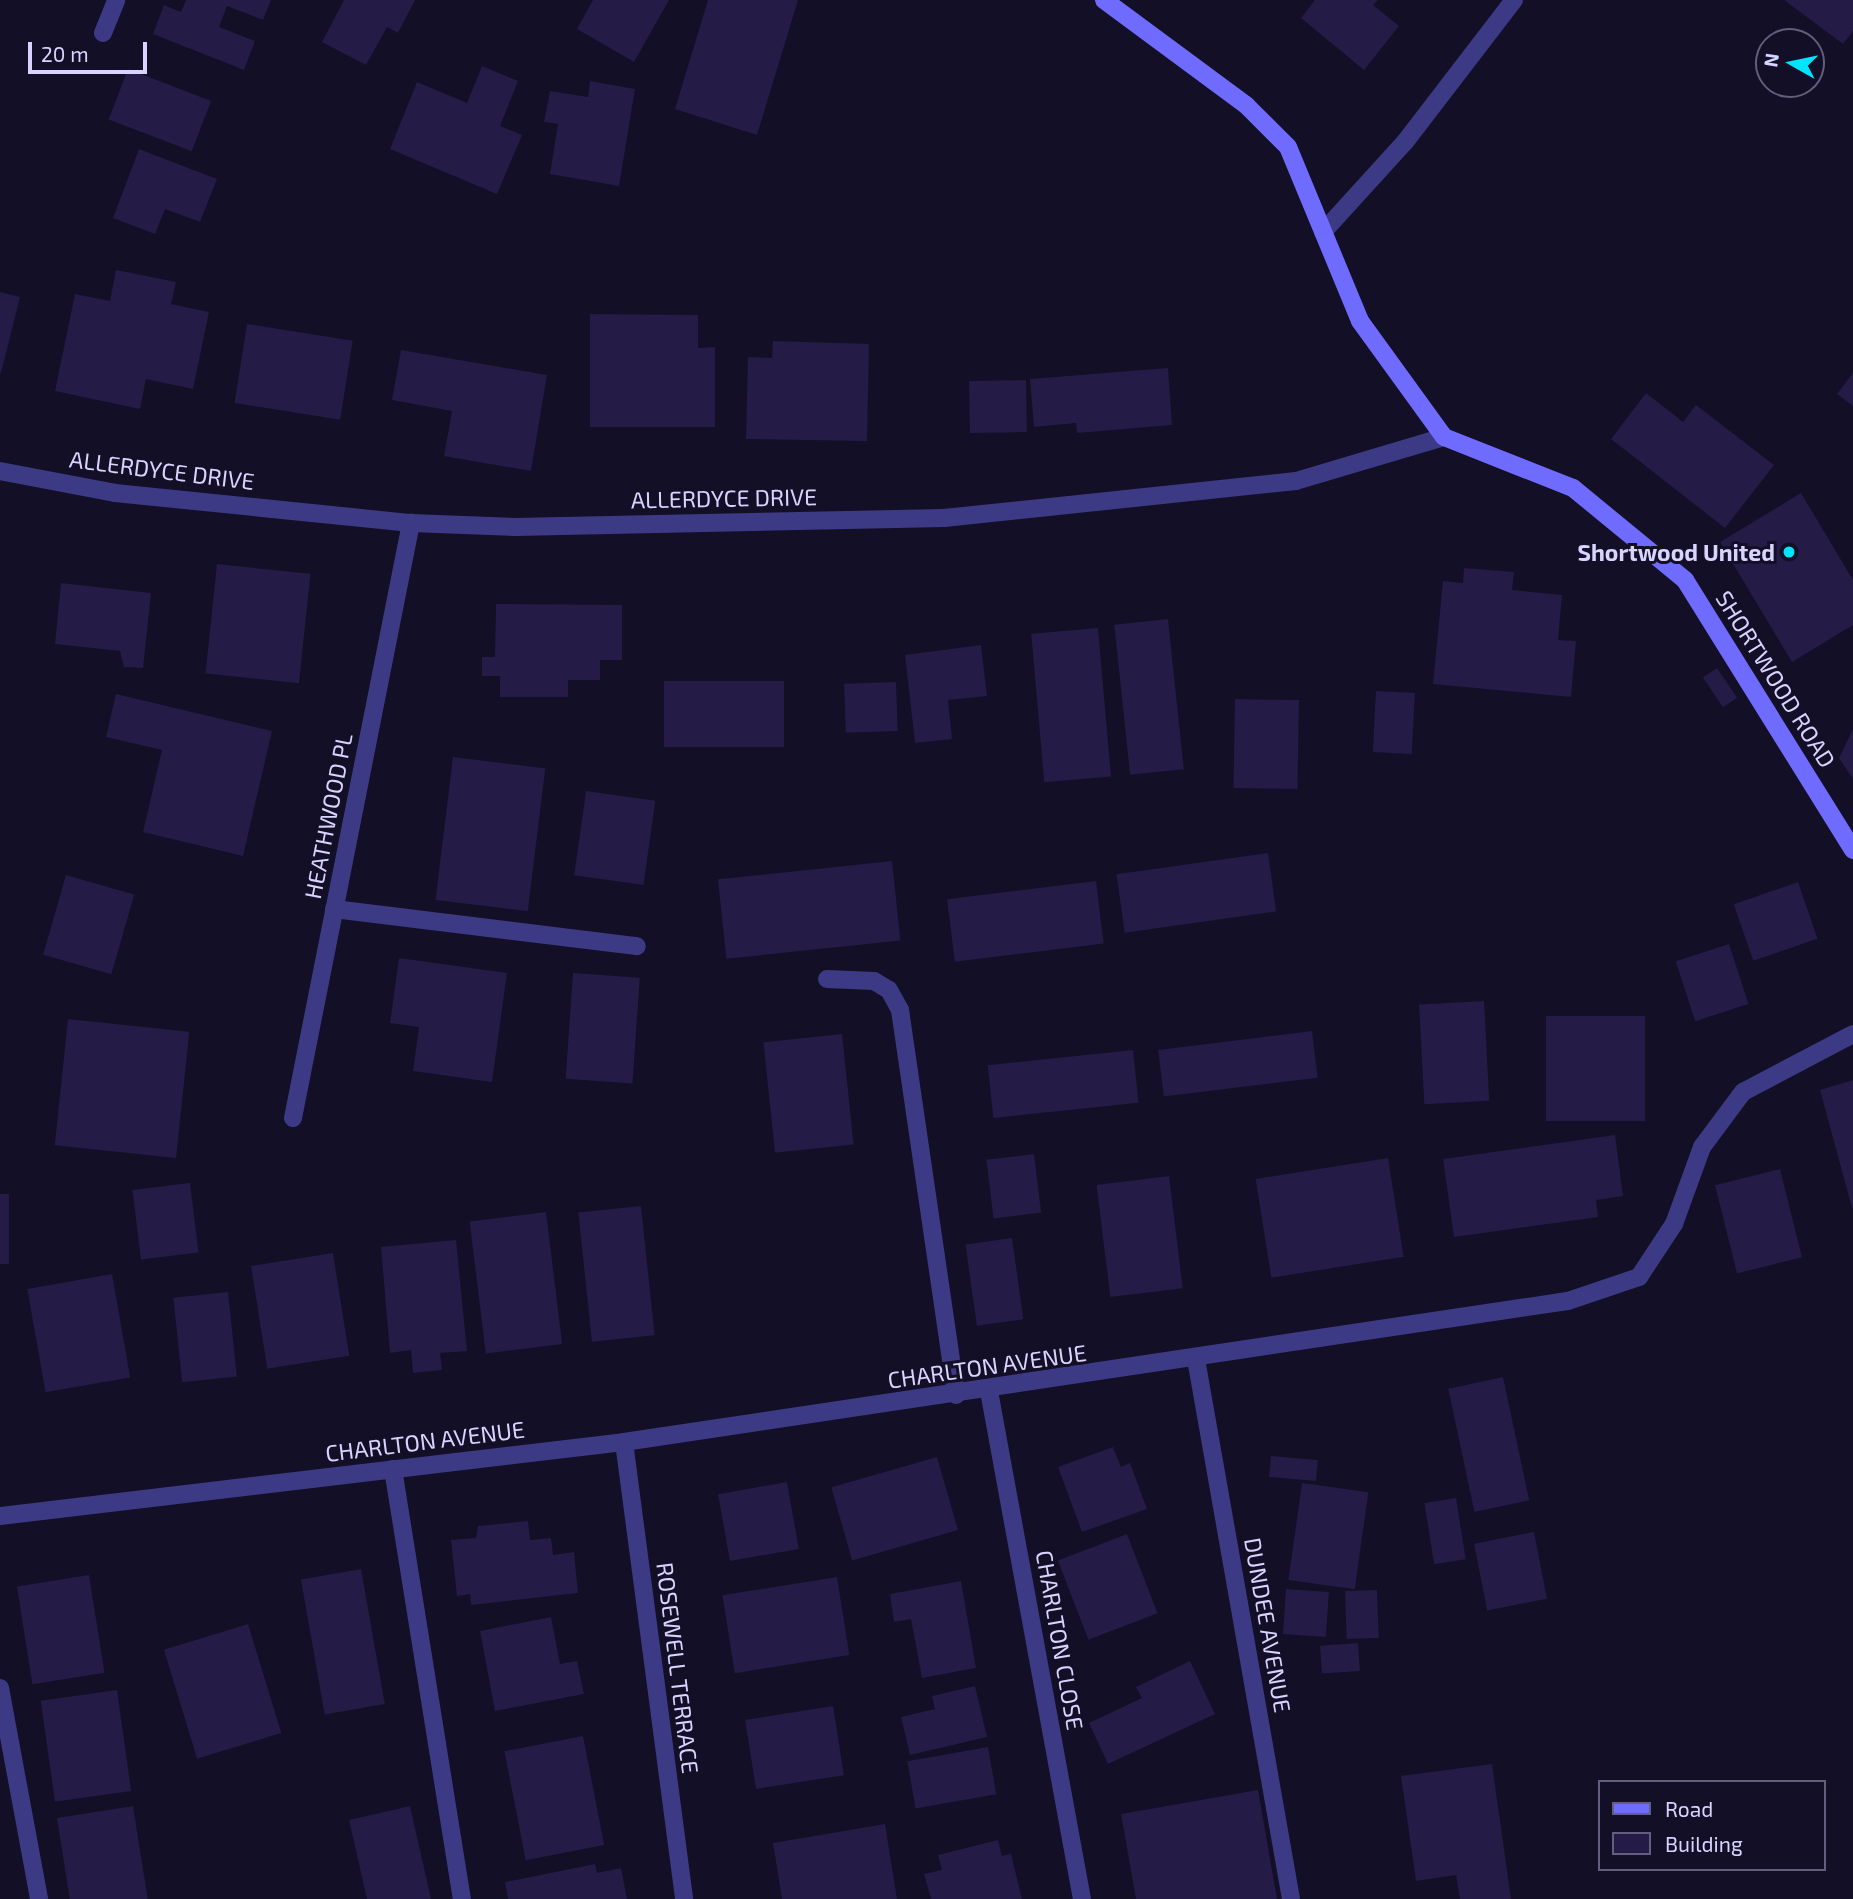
<!DOCTYPE html>
<style>
body{margin:0}
#map{position:relative;width:1853px;height:1899px;overflow:hidden;background:#130f26;font-family:"Exo 2",sans-serif}
div>[style]{position:absolute}
[style*='--x']{left:calc(var(--x)*1px);top:calc(var(--y)*1px);width:calc(var(--w)*1px);rotate:calc(var(--a)*1deg)}
.building>*{inset:0;background:#241b47;transform-origin:0 0}
.minor>*{height:18px;margin:-9px;padding:0 9px;transform-origin:9px;border-radius:9px;background:#3d3a85}
.secondary>*{height:18px;margin:-9px;padding:0 9px;transform-origin:9px;border-radius:9px;background:#6f6bff}
.dots>*{width:19px;height:19px;translate:-50% -50%;box-sizing:border-box;border:4px solid #130f26;border-radius:50%}
span{translate:-50% -50%;white-space:nowrap;text-align:center;line-height:1.15;-webkit-text-stroke:6px #130f26;paint-order:stroke}
.street-label{font-size:23px;color:#d9d4ff}
.poi-label{font-size:23px;color:#d9d4ff;font-weight:700}
.right{translate:-100% -50%;text-align:right}
.legend{position:absolute;left:1598px;top:1780px;width:228px;height:91px;box-sizing:border-box;background:#130f26;border:2px solid #625e7d;margin:0;padding:9px 12px;list-style:none;font-size:21px;color:#d9d4ff}
.legend li{display:flex;align-items:center;gap:14px;height:35px}
.legend b{width:35px;border:2px solid #625e7d}
.north{position:absolute;left:1755px;top:28px;width:70px;height:70px;box-sizing:border-box;background:#130f26;border:2px solid #625e7d;border-radius:50%;rotate:279deg;font-size:19px;font-weight:700;line-height:28px;text-align:center;color:#d9d4ff}
.north::after{content:'';display:block;margin:auto;width:24px;height:32px;background:#00e5ff;clip-path:polygon(50% 0,100% 100%,50% 72%,0 100%)}
.scale{position:absolute;left:28px;top:42px;width:119px;height:32px;box-sizing:border-box;border:4px solid #d9d4ff;border-top:0;padding-left:9px;font-size:21px;line-height:24px;white-space:nowrap;color:#d9d4ff;-webkit-text-stroke:5px #130f26;paint-order:stroke}
</style>
<div id="map">
<div class="building">
<div style="clip-path:polygon(186px 0,271px 0,263px 20px,227px 6px,219px 27px,255px 41px,244px 70px,153px 34px,164px 5px,181px 12px)"></div>
<div style="clip-path:polygon(344px 0,415px 0,398px 33px,387px 27px,366px 65px,322px 42px)"></div>
<div style="clip-path:polygon(593px 0,669px 0,634px 62px,577px 29px)"></div>
<div style="clip-path:polygon(708px 0,798px 0,757px 135px,675px 109px)"></div>
<div style="clip-path:polygon(1315px 0,1378px 0,1373px 5px,1399px 26px,1364px 70px,1301px 18px)"></div>
<div style="clip-path:polygon(1784px 0,1853px 0,1853px 31px,1843px 44px)"></div>
<div style="clip-path:polygon(482px 66px,518px 81px,500px 126px,522px 135px,497px 194px,390px 149px,417px 82px,467px 103px)"></div>
<div style="left:128px;top:69px;width:89px;height:54px;rotate:21deg"></div>
<div style="clip-path:polygon(590px 81px,635px 89px,619px 186px,550px 174px,558px 124px,544px 122px,550px 91px,588px 97px)"></div>
<div style="clip-path:polygon(139px 149px,217px 179px,200px 222px,165px 209px,155px 234px,113px 218px)"></div>
<div style="clip-path:polygon(116px 270px,176px 282px,171px 304px,209px 312px,193px 389px,146px 379px,140px 409px,55px 391px,75px 294px,110px 301px)"></div>
<div style="clip-path:polygon(0 292px,20px 297px,1px 373px,0 373px)"></div>
<div style="clip-path:polygon(590px 314px,698px 315px,698px 348px,715px 347px,715px 427px,590px 427px)"></div>
<div style="left:247px;top:324px;width:107px;height:80px;rotate:9deg"></div>
<div style="clip-path:polygon(773px 341px,869px 344px,867px 441px,746px 439px,748px 357px,772px 358px)"></div>
<div style="clip-path:polygon(401px 350px,547px 375px,531px 471px,444px 456px,452px 411px,392px 400px)"></div>
<div style="clip-path:polygon(1168px 368px,1172px 425px,1077px 433px,1076px 423px,1034px 427px,1030px 379px)"></div>
<div style="clip-path:polygon(1853px 373px,1853px 406px,1837px 394px)"></div>
<div style="left:1026px;top:380px;width:52px;height:57px;rotate:89deg"></div>
<div style="clip-path:polygon(1646px 393px,1683px 422px,1696px 405px,1774px 465px,1725px 528px,1611px 439px)"></div>
<div style="clip-path:polygon(1801px 493px,1853px 580px,1853px 625px,1792px 662px,1720px 542px)"></div>
<div style="left:217px;top:564px;width:94px;height:110px;rotate:6deg"></div>
<div style="clip-path:polygon(1464px 568px,1514px 572px,1512px 590px,1562px 595px,1558px 640px,1576px 641px,1571px 697px,1433px 684px,1443px 581px,1463px 583px)"></div>
<div style="clip-path:polygon(61px 583px,151px 593px,143px 668px,124px 667px,120px 651px,55px 644px)"></div>
<div style="clip-path:polygon(496px 604px,622px 605px,622px 660px,600px 660px,600px 680px,568px 680px,568px 697px,500px 697px,500px 676px,482px 676px,482px 657px,495px 657px)"></div>
<div style="left:1168px;top:619px;width:151px;height:54px;rotate:84deg"></div>
<div style="left:1098px;top:628px;width:149px;height:67px;rotate:85deg"></div>
<div style="clip-path:polygon(981px 645px,987px 696px,948px 700px,952px 739px,915px 743px,905px 655px)"></div>
<div style="left:1717px;top:668px;width:36px;height:17px;rotate:56deg"></div>
<div style="left:664px;top:681px;width:120px;height:66px"></div>
<div style="left:896px;top:682px;width:49px;height:52px;rotate:88deg"></div>
<div style="left:1376px;top:691px;width:39px;height:61px;rotate:3deg"></div>
<div style="clip-path:polygon(116px 694px,272px 731px,243px 856px,143px 832px,162px 750px,106px 737px)"></div>
<div style="left:1235px;top:699px;width:64px;height:89px;rotate:1deg"></div>
<div style="clip-path:polygon(1853px 729px,1853px 779px,1839px 758px)"></div>
<div style="left:453px;top:757px;width:93px;height:144px;rotate:7deg"></div>
<div style="left:586px;top:791px;width:70px;height:85px;rotate:8deg"></div>
<div style="left:1268px;top:853px;width:59px;height:153px;rotate:82deg"></div>
<div style="left:892px;top:861px;width:80px;height:175px;rotate:84deg"></div>
<div style="left:66px;top:875px;width:71px;height:83px;rotate:16deg"></div>
<div style="left:1096px;top:881px;width:63px;height:150px;rotate:83deg"></div>
<div style="left:1798px;top:882px;width:60px;height:68px;rotate:71deg"></div>
<div style="left:1729px;top:944px;width:63px;height:56px;rotate:72deg"></div>
<div style="clip-path:polygon(399px 958px,507px 973px,492px 1082px,413px 1071px,419px 1027px,390px 1023px)"></div>
<div style="left:573px;top:973px;width:67px;height:106px;rotate:4deg"></div>
<div style="left:1484px;top:1001px;width:100px;height:65px;rotate:87deg"></div>
<div style="left:1546px;top:1016px;width:99px;height:105px"></div>
<div style="left:68px;top:1019px;width:122px;height:127px;rotate:6deg"></div>
<div style="left:1312px;top:1031px;width:47px;height:155px;rotate:83deg"></div>
<div style="left:842px;top:1034px;width:111px;height:79px;rotate:84deg"></div>
<div style="left:1133px;top:1050px;width:53px;height:146px;rotate:84deg"></div>
<div style="clip-path:polygon(1853px 1080px,1853px 1208px,1852px 1208px,1820px 1090px)"></div>
<div style="clip-path:polygon(1615px 1135px,1623px 1196px,1596px 1200px,1598px 1217px,1454px 1237px,1443px 1159px)"></div>
<div style="left:1034px;top:1154px;width:59px;height:48px;rotate:83deg"></div>
<div style="left:1388px;top:1158px;width:100px;height:134px;rotate:81deg"></div>
<div style="left:1780px;top:1169px;width:91px;height:67px;rotate:76deg"></div>
<div style="left:1169px;top:1176px;width:113px;height:73px;rotate:83deg"></div>
<div style="left:190px;top:1183px;width:70px;height:58px;rotate:83deg"></div>
<div style="left:0;top:1194px;width:9px;height:70px"></div>
<div style="left:641px;top:1206px;width:130px;height:63px;rotate:84deg"></div>
<div style="left:546px;top:1212px;width:133px;height:77px;rotate:83deg"></div>
<div style="left:1012px;top:1238px;width:82px;height:47px;rotate:82deg"></div>
<div style="clip-path:polygon(456px 1240px,467px 1351px,440px 1353px,442px 1370px,413px 1373px,411px 1350px,390px 1353px,381px 1247px)"></div>
<div style="left:333px;top:1253px;width:104px;height:83px;rotate:81deg"></div>
<div style="left:112px;top:1274px;width:105px;height:86px;rotate:80deg"></div>
<div style="left:228px;top:1292px;width:85px;height:55px;rotate:84deg"></div>
<div style="left:1503px;top:1377px;width:126px;height:56px;rotate:78deg"></div>
<div style="clip-path:polygon(1113px 1447px,1121px 1467px,1130px 1463px,1147px 1509px,1082px 1532px,1058px 1467px)"></div>
<div style="left:1271px;top:1456px;width:47px;height:21px;rotate:5deg"></div>
<div style="left:937px;top:1457px;width:76px;height:110px;rotate:74deg"></div>
<div style="left:787px;top:1482px;width:68px;height:70px;rotate:80deg"></div>
<div style="left:1302px;top:1483px;width:67px;height:98px;rotate:8deg"></div>
<div style="left:1456px;top:1498px;width:62px;height:32px;rotate:81deg"></div>
<div style="clip-path:polygon(528px 1521px,530px 1540px,551px 1538px,553px 1555px,574px 1552px,578px 1593px,471px 1605px,470px 1594px,457px 1596px,451px 1540px,476px 1538px,478px 1526px)"></div>
<div style="left:1534px;top:1532px;width:68px;height:61px;rotate:79deg"></div>
<div style="left:1127px;top:1534px;width:85px;height:74px;rotate:69deg"></div>
<div style="left:361px;top:1569px;width:137px;height:61px;rotate:80deg"></div>
<div style="left:89px;top:1575px;width:99px;height:73px;rotate:81deg"></div>
<div style="left:837px;top:1577px;width:79px;height:116px;rotate:81deg"></div>
<div style="clip-path:polygon(961px 1581px,976px 1668px,922px 1678px,911px 1619px,894px 1622px,890px 1594px)"></div>
<div style="left:1286px;top:1589px;width:43px;height:45px;rotate:4deg"></div>
<div style="left:1377px;top:1590px;width:48px;height:32px;rotate:88deg"></div>
<div style="clip-path:polygon(551px 1617px,560px 1664px,577px 1661px,584px 1694px,495px 1711px,480px 1631px)"></div>
<div style="left:248px;top:1624px;width:114px;height:88px;rotate:73deg"></div>
<div style="left:1358px;top:1643px;width:28px;height:38px;rotate:86deg"></div>
<div style="clip-path:polygon(1190px 1661px,1215px 1714px,1108px 1764px,1089px 1723px,1142px 1698px,1136px 1687px)"></div>
<div style="clip-path:polygon(975px 1686px,987px 1737px,910px 1755px,901px 1717px,935px 1709px,932px 1696px)"></div>
<div style="left:117px;top:1690px;width:102px;height:77px;rotate:82deg"></div>
<div style="left:833px;top:1706px;width:70px;height:89px;rotate:81deg"></div>
<div style="left:583px;top:1736px;width:111px;height:80px;rotate:79deg"></div>
<div style="left:988px;top:1747px;width:48px;height:82px;rotate:80deg"></div>
<div style="clip-path:polygon(1492px 1764px,1511px 1899px,1460px 1899px,1456px 1875px,1416px 1881px,1401px 1776px)"></div>
<div style="clip-path:polygon(1258px 1790px,1277px 1899px,1136px 1899px,1121px 1814px)"></div>
<div style="left:133px;top:1806px;width:94px;height:77px;rotate:81deg"></div>
<div style="clip-path:polygon(410px 1806px,431px 1899px,367px 1899px,349px 1820px)"></div>
<div style="clip-path:polygon(885px 1824px,897px 1899px,782px 1899px,773px 1843px)"></div>
<div style="clip-path:polygon(998px 1840px,1002px 1856px,1011px 1854px,1022px 1899px,931px 1899px,924px 1874px,942px 1870px,938px 1855px)"></div>
<div style="clip-path:polygon(595px 1864px,597px 1873px,621px 1868px,627px 1899px,508px 1899px,505px 1882px)"></div>
</div>
<div class="minor">
<div style="--x:103;--y:33;--w:35;--a:-68"></div>
<div style="--x:1323;--y:232;--w:122;--a:-47.7"></div>
<div style="--x:1405;--y:142;--w:179;--a:-52.5"></div>
<div style="--x:0;--y:471;--w:117;--a:10.8"></div>
<div style="--x:115;--y:493;--w:298;--a:5.8"></div>
<div style="--x:411;--y:523;--w:104;--a:2.2"></div>
<div style="--x:515;--y:527;--w:429;--a:-1.2"></div>
<div style="--x:944;--y:518;--w:354;--a:-6"></div>
<div style="--x:1296;--y:481;--w:154;--a:-16.6"></div>
<div style="--x:334;--y:909;--w:305;--a:7"></div>
<div style="--x:827;--y:979;--w:47;--a:2.4"></div>
<div style="--x:874;--y:981;--w:17;--a:31"></div>
<div style="--x:889;--y:990;--w:23;--a:61"></div>
<div style="--x:900;--y:1010;--w:389;--a:81.7"></div>
<div style="--x:293;--y:1118;--w:607;--a:-78.78"></div>
<div style="--x:1196;--y:1359;--w:548;--a:80.02"></div>
<div style="--x:989;--y:1391;--w:516;--a:79.63"></div>
<div style="--x:624;--y:1442;--w:461;--a:82.5"></div>
<div style="--x:393;--y:1469;--w:436;--a:80.9"></div>
<div style="--x:0;--y:1516;--w:628;--a:-6.76"></div>
<div style="--x:624;--y:1442;--w:954;--a:-8.5"></div>
<div style="--x:1568;--y:1301;--w:75;--a:-18.7"></div>
<div style="--x:1639;--y:1277;--w:64;--a:-56.6"></div>
<div style="--x:1674;--y:1224;--w:82;--a:-70"></div>
<div style="--x:1702;--y:1147;--w:69;--a:-53.3"></div>
<div style="--x:1743;--y:1092;--w:124;--a:-27.8"></div>
<div style="--x:0;--y:1688;--w:215;--a:79.5"></div>
</div>
<div class="secondary">
<div style="--x:1104;--y:0;--w:177;--a:36.5"></div>
<div style="--x:1246;--y:105;--w:59;--a:45"></div>
<div style="--x:1288;--y:147;--w:188;--a:67.5"></div>
<div style="--x:1360;--y:321;--w:143;--a:54.1"></div>
<div style="--x:1444;--y:437;--w:139;--a:21.6"></div>
<div style="--x:1573;--y:488;--w:145;--a:39.4"></div>
<div style="--x:1685;--y:580;--w:318;--a:58.1"></div>
</div>
<div class="dots">
<div style="left:1789px;top:552px;background:#00e5ff"></div>
</div>
<div class="street-label">
<span style="left:162px;top:470px;rotate:7deg">ALLERDYCE DRIVE</span>
<span style="left:724px;top:498px;rotate:-1deg">ALLERDYCE DRIVE</span>
<span style="left:1776px;top:679px;rotate:58deg">SHORTWOOD ROAD</span>
<span style="left:328px;top:816px;rotate:-79deg">HEATHWOOD PL</span>
<span style="left:987px;top:1366px;rotate:-8deg">CHARLTON AVENUE</span>
<span style="left:425px;top:1441px;rotate:-7deg">CHARLTON AVENUE</span>
<span style="left:1268px;top:1625px;rotate:80deg">DUNDEE AVENUE</span>
<span style="left:1060px;top:1640px;rotate:80deg">CHARLTON CLOSE</span>
<span style="left:678px;top:1668px;rotate:83deg">ROSEWELL TERRACE</span>
</div>
<div class="poi-label">
<span class="right" style="left:1775px;top:552px">Shortwood United</span>
</div>
<ul class="legend">
<li><b style="height:9px;background:#6f6bff"></b>Road</li>
<li><b style="height:19px;background:#241b47"></b>Building</li>
</ul>
<div class="north">N</div>
<div class="scale">20 m</div>
</div>
